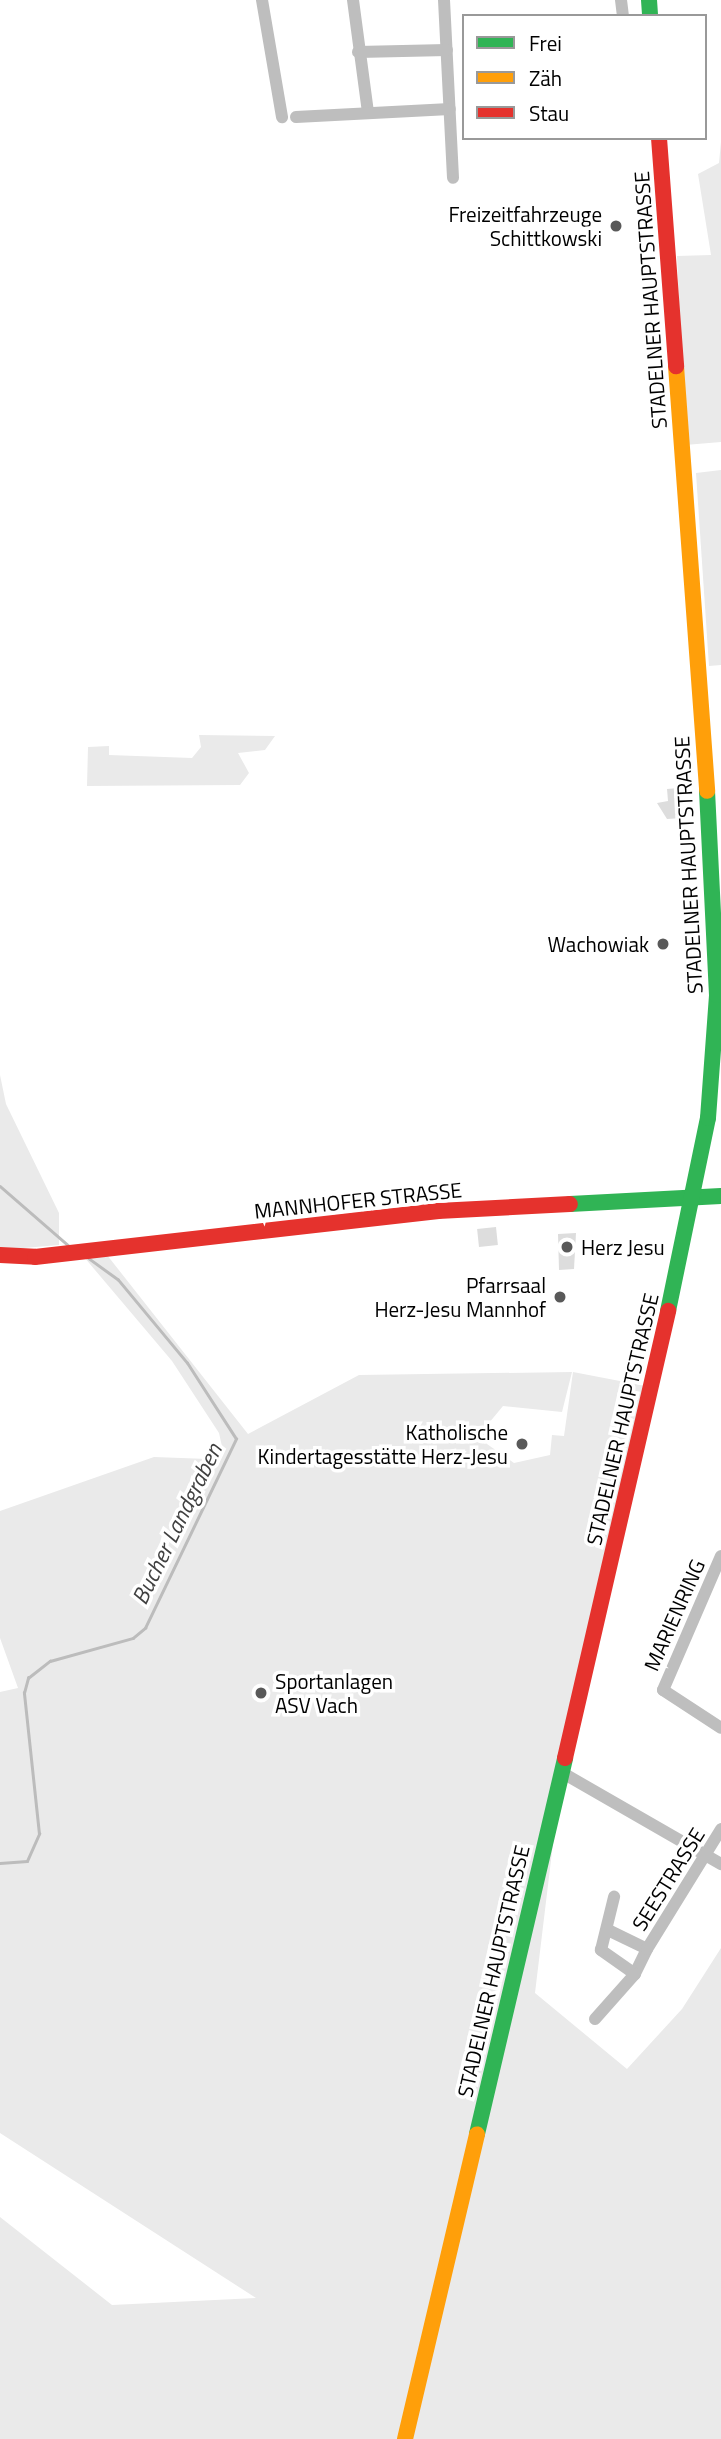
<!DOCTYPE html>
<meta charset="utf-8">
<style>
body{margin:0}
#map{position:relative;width:721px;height:2439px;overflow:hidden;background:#fff;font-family:"Titillium Web",sans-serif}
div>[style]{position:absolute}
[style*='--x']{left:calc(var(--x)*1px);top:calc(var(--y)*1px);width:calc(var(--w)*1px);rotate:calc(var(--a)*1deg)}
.green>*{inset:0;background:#eaeaea}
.stream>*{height:2.5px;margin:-1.25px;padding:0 1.25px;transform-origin:1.25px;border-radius:1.25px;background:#bcbcbc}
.building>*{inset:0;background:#ddd;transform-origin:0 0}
.street>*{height:12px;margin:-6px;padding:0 6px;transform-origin:6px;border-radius:6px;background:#bebebe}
.fast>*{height:16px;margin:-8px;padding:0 8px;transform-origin:8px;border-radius:8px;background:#30b455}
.slow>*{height:16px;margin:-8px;padding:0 8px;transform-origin:8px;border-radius:8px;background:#ff9f0a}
.jam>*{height:16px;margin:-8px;padding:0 8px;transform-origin:8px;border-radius:8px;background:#e5322d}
.dots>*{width:19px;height:19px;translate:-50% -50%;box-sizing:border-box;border:4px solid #fff;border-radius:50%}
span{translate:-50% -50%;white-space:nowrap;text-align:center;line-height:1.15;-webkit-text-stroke:7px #fff;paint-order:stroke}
.poi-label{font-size:21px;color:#000}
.right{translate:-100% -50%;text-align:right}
.left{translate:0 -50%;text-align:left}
.street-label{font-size:21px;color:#000}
.water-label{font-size:23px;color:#414141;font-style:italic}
.legend{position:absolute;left:462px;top:14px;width:245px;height:126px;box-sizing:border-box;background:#fff;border:2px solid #999;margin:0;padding:9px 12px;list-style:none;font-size:21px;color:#000}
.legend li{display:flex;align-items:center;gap:14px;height:35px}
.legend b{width:35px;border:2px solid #999}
</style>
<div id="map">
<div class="green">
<div style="clip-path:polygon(721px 142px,721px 442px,685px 445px,677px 256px,711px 255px,698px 174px,719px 163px)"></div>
<div style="clip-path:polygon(721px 470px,721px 665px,709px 666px,696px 473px)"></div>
<div style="clip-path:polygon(199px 735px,275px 736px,265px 750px,238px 753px,249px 773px,240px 785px,87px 786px,88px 747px,109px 746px,109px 755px,192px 758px,201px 747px)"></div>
<div style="clip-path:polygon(0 1075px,6px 1104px,59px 1213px,59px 1245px,0 1250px)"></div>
<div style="clip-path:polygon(107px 1255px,248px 1434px,359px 1375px,572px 1372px,562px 1412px,503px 1406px,484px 1429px,487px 1444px,514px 1463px,550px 1455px,552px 1435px,564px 1436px,573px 1372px,651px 1387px,562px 1769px,535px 1993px,627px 2069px,682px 2009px,721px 1948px,721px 2439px,0 2439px,0 2217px,112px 2305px,256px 2298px,0 2133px,0 1692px,18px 1688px,0 1638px,0 1511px,154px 1457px,208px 1459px,223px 1451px,219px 1433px,172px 1361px,84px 1257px)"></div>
</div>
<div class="stream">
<div style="--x:0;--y:1186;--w:91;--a:41"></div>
<div style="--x:0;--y:1863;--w:27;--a:-4"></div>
<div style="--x:27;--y:1861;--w:30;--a:-66"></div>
<div style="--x:39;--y:1834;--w:142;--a:-96.1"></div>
<div style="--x:24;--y:1693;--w:16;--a:-75"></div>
<div style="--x:28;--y:1678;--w:28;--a:-38"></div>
<div style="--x:50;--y:1661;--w:86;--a:-15.5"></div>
<div style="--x:133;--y:1638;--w:16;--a:-40"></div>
<div style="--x:145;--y:1628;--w:210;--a:-64.3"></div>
<div style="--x:236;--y:1439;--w:90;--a:-122.8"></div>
<div style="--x:187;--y:1363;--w:108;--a:-129.7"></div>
<div style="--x:118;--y:1280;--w:36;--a:-144"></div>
</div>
<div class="building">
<div style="clip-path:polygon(679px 788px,682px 818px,667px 819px,657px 803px,668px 801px,667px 789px)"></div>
<div style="left:496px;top:1227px;width:18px;height:19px;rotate:84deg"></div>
<div style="clip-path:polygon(576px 1233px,574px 1269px,559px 1270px,558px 1234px)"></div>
</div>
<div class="street">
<div style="--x:262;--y:0;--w:119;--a:80.3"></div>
<div style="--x:353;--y:0;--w:114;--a:82.4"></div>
<div style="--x:444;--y:0;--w:178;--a:87.1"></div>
<div style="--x:621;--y:0;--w:16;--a:83"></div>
<div style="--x:358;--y:52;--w:89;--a:-1.3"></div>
<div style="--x:296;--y:117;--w:154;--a:-3"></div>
<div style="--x:721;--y:1556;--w:146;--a:113.4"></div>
<div style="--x:663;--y:1690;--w:69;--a:33.2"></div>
<div style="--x:561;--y:1772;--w:185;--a:29.9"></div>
<div style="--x:610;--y:1931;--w:41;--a:25.9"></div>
<div style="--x:647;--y:1949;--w:28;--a:116"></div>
<div style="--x:635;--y:1974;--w:42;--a:-144.8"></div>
<div style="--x:601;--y:1950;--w:55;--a:-76.2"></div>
<div style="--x:647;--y:1949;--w:141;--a:-58.3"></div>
<div style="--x:595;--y:2019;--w:60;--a:-48.4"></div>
</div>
<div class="fast">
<div style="--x:649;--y:0;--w:16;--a:86"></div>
<div style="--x:570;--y:1204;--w:151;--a:-3"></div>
<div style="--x:668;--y:1311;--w:197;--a:-78.3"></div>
<div style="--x:708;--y:1118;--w:123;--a:-85.8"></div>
<div style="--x:717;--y:995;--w:204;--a:-92.8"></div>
<div style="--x:477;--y:2134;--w:386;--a:-76.8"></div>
</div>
<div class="slow">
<div style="--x:676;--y:366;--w:426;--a:85.8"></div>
<div style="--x:405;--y:2439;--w:313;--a:-76.7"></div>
</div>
<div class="jam">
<div style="--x:659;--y:138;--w:229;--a:85.7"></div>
<div style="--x:0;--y:1255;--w:35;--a:3"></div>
<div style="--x:35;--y:1257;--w:406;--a:-6.5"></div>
<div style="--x:438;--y:1211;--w:132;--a:-3"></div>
<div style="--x:565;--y:1758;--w:459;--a:-77"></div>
</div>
<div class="dots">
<div style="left:616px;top:226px;background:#595959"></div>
<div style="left:663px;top:944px;background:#595959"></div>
<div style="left:567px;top:1247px;background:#595959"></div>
<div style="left:560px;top:1297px;background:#595959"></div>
<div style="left:522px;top:1444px;background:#595959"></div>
<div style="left:261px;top:1693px;background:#595959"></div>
</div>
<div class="poi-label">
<span class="right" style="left:602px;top:226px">Freizeitfahrzeuge<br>Schittkowski</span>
<span class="right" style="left:649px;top:944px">Wachowiak</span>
<span class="left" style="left:581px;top:1247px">Herz Jesu</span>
<span class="right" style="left:546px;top:1297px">Pfarrsaal<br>Herz-Jesu Mannhof</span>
<span class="right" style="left:508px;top:1444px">Katholische<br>Kindertagesstätte Herz-Jesu</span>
<span class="left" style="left:275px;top:1693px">Sportanlagen<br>ASV Vach</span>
</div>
<div class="street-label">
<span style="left:650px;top:300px;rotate:-94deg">STADELNER HAUPTSTRASSE</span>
<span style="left:688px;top:865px;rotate:-93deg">STADELNER HAUPTSTRASSE</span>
<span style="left:358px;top:1200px;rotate:-6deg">MANNHOFER STRASSE</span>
<span style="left:622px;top:1419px;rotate:-77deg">STADELNER HAUPTSTRASSE</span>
<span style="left:674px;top:1615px;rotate:-66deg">MARIENRING</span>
<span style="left:668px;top:1879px;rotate:-58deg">SEESTRASSE</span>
<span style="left:493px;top:1971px;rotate:-77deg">STADELNER HAUPTSTRASSE</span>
</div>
<div class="water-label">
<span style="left:177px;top:1524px;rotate:-64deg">Bucher Landgraben</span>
</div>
<ul class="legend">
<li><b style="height:9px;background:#30b455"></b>Frei</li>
<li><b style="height:9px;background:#ff9f0a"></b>Zäh</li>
<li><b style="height:9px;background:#e5322d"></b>Stau</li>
</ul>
</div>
